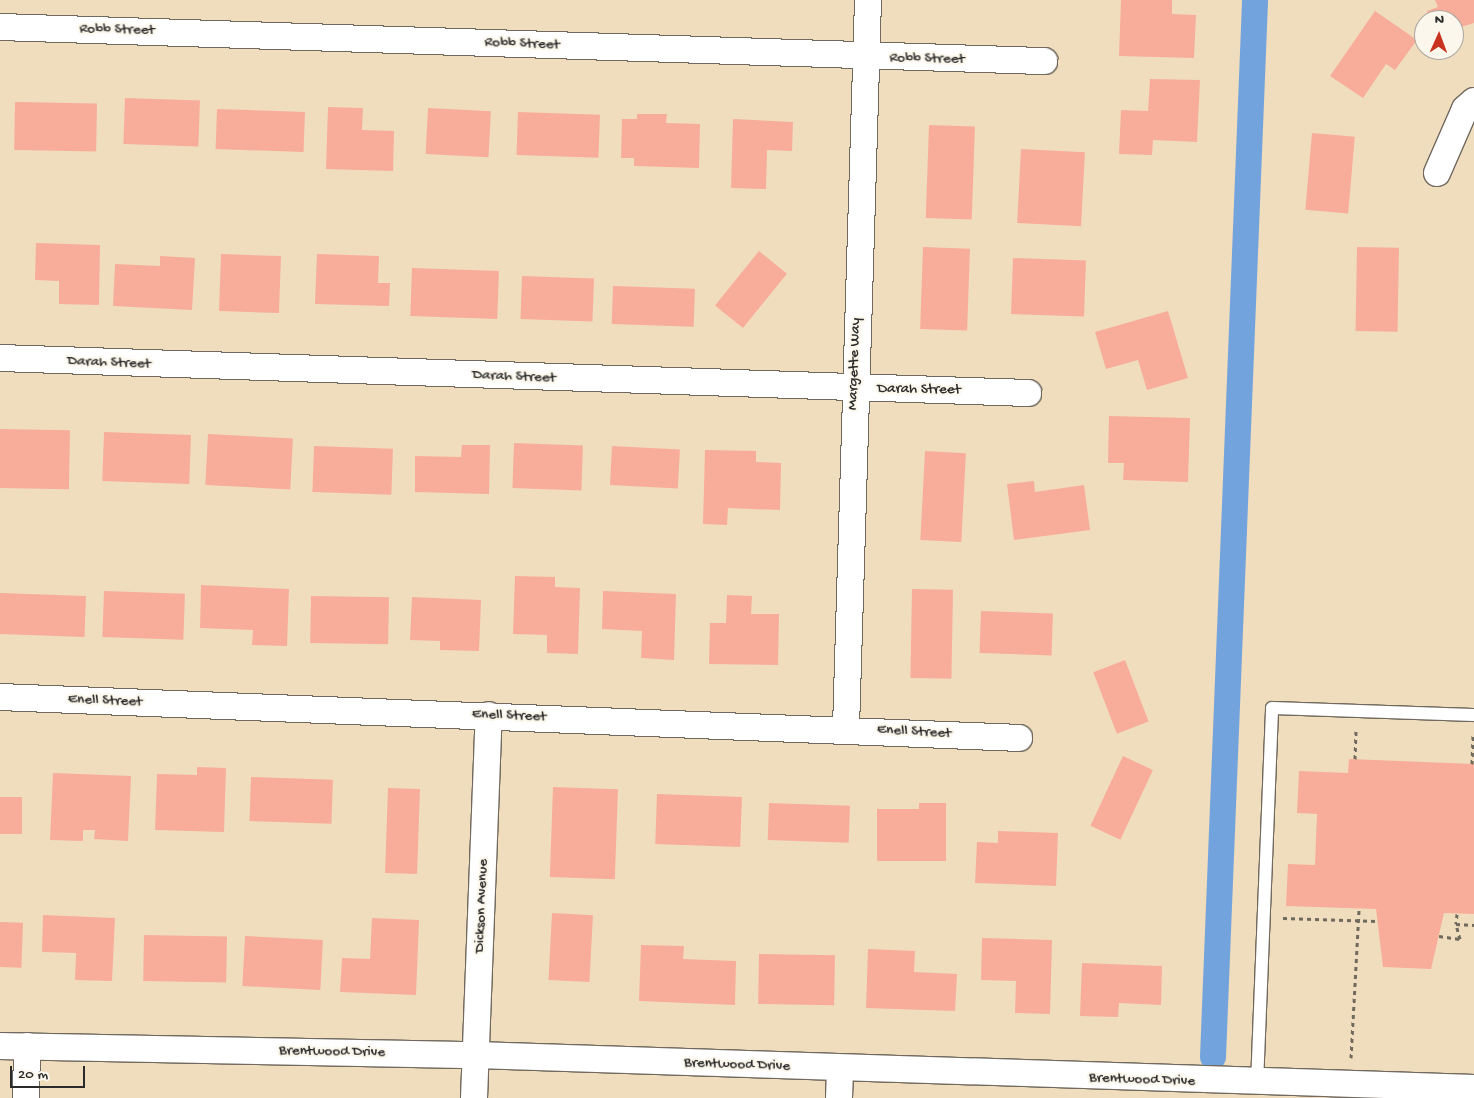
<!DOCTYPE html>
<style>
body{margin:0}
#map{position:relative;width:1474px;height:1098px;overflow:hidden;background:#f0ddbd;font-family:"Gochi Hand",sans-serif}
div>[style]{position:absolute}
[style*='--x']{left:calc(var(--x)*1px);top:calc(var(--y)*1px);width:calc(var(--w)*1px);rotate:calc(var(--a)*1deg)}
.canal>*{height:26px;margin:-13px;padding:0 13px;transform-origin:13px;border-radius:13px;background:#73a3dd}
.building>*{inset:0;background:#f8ad9b;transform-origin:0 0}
.path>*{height:3px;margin-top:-1.5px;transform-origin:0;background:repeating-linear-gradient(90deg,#70695e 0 4px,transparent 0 8px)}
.roads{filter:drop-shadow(1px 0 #70695e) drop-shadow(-1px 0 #70695e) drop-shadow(0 1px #70695e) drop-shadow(0 -1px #70695e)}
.lane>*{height:12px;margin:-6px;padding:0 6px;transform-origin:6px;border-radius:6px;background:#fff}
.street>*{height:26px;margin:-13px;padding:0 13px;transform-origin:13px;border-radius:13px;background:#fff}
span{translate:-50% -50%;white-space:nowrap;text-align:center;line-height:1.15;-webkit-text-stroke:4.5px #fbf7ec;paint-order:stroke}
.street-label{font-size:15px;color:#2b2b2b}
.north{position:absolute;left:1414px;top:10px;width:50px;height:50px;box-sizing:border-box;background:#fbf7ec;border:1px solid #a8a59f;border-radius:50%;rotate:2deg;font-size:14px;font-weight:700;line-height:20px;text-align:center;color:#2b2b2b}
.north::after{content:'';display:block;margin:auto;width:18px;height:22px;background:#c8321e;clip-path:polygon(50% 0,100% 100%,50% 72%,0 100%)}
.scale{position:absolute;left:10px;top:1066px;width:75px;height:22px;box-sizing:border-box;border:2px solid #2b2b2b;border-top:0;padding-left:6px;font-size:15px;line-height:18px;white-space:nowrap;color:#2b2b2b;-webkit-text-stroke:4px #fbf7ec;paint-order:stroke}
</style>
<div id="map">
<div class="canal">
<div style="--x:1213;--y:1057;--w:1058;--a:-87.72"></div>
</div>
<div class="building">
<div style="clip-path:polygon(1121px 0,1172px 0,1172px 14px,1196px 15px,1194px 58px,1119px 56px)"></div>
<div style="clip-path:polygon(1435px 0,1474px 0,1474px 23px,1454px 29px,1454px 20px,1430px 20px,1427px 11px,1438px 7px)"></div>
<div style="clip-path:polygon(1375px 11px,1417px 40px,1395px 70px,1386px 64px,1363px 98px,1330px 76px)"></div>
<div style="clip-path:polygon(1150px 79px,1200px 80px,1197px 142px,1153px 140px,1152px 155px,1119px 154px,1121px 110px,1148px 111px)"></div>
<div style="left:125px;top:98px;width:75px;height:46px;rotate:2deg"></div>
<div style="left:15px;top:102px;width:82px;height:48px;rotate:1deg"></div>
<div style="clip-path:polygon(328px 107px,363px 108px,362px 130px,394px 131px,393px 171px,326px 169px)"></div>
<div style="left:428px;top:108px;width:63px;height:46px;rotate:3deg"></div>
<div style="left:217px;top:109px;width:88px;height:40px;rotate:2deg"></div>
<div style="left:518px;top:112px;width:82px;height:43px;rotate:2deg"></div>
<div style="clip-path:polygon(637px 114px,667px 114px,666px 123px,700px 124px,699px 168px,634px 166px,634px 158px,621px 158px,622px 119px,637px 119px)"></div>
<div style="clip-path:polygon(733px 119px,793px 122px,792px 151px,767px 150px,766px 189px,731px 188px)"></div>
<div style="left:929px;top:125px;width:46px;height:93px;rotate:2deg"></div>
<div style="left:1312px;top:133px;width:43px;height:77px;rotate:5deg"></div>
<div style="left:1021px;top:149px;width:64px;height:74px;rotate:3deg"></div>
<div style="clip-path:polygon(36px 243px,100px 245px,99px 305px,59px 304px,59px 281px,35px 280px)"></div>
<div style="left:923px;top:247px;width:47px;height:82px;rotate:2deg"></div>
<div style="left:1357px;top:247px;width:42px;height:84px;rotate:1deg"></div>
<div style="left:759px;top:251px;width:36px;height:70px;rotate:39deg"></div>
<div style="left:221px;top:254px;width:60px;height:57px;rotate:2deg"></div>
<div style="clip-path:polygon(317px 254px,379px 256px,378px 283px,390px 283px,389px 306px,315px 304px)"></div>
<div style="clip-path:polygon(160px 256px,195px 258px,192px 310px,113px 306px,115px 264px,160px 266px)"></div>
<div style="left:1013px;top:258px;width:73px;height:56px;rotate:2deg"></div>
<div style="left:412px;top:268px;width:87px;height:48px;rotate:2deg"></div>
<div style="left:522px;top:276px;width:72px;height:43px;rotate:2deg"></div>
<div style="left:613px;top:286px;width:82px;height:38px;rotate:2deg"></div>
<div style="clip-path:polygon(1168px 311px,1188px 378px,1147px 390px,1138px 360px,1106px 369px,1095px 332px)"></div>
<div style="clip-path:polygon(1109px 416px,1190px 418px,1188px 482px,1123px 480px,1124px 463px,1108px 463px)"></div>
<div style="left:0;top:429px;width:70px;height:59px;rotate:1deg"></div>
<div style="left:104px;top:432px;width:87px;height:49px;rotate:2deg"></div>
<div style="left:208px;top:434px;width:85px;height:51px;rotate:3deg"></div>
<div style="left:514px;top:443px;width:69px;height:45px;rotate:2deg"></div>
<div style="clip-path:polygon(462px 445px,490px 445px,489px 494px,415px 492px,415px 456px,461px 457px)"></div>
<div style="left:314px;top:446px;width:79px;height:46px;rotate:2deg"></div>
<div style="left:612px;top:446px;width:68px;height:39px;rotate:3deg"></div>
<div style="clip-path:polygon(705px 450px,756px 451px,756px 462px,781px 463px,780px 510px,728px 508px,727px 525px,703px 524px)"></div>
<div style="left:925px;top:451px;width:41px;height:89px;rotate:3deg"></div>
<div style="clip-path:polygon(1034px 481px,1035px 492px,1084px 485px,1090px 530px,1014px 540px,1007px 484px)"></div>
<div style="clip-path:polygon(515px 576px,555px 577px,555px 587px,580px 588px,578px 654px,547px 653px,547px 635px,513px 634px)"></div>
<div style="clip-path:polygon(201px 585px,289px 589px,287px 646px,252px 645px,253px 630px,200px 628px)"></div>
<div style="left:912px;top:589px;width:41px;height:89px;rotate:1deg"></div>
<div style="left:104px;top:591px;width:81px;height:46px;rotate:2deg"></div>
<div style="clip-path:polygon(603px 591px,676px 594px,674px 660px,641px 658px,642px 631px,602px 629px)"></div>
<div style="left:0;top:593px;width:86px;height:41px;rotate:2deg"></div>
<div style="clip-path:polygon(727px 595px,752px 596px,751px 614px,779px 614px,778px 665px,709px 664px,710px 623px,726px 623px)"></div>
<div style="left:311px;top:596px;width:78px;height:47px;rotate:1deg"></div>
<div style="clip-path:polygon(412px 597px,481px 600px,479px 651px,440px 650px,440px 641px,410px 640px)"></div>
<div style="left:981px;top:611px;width:72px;height:42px;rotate:2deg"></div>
<div style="left:1125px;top:660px;width:66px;height:34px;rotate:69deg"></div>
<div style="left:1123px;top:756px;width:33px;height:77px;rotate:25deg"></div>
<div style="clip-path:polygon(1349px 759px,1474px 764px,1474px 914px,1444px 913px,1431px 969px,1383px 967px,1376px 909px,1286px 906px,1288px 864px,1315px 865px,1317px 814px,1297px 813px,1299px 771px,1348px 773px)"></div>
<div style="clip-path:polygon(197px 767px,226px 768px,224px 832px,155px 830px,157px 774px,197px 775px)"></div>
<div style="clip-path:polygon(53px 773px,131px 776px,128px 841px,94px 839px,95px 830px,83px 830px,83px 841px,50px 840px)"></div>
<div style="left:251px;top:777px;width:82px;height:44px;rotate:2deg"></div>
<div style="left:553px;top:787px;width:65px;height:90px;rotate:2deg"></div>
<div style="left:388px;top:788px;width:32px;height:85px;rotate:2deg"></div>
<div style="left:657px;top:794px;width:85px;height:50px;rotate:2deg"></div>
<div style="left:0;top:797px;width:22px;height:37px"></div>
<div style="left:769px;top:803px;width:81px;height:37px;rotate:2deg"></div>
<div style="clip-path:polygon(919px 803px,946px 803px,946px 861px,877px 861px,877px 809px,919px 809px)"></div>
<div style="clip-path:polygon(998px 831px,1058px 833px,1056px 886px,975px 883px,977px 842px,998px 843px)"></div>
<div style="left:552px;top:913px;width:41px;height:67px;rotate:3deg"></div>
<div style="clip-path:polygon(43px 915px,115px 918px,112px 981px,75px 980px,76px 953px,42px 952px)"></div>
<div style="clip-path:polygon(372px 918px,419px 920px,416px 995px,340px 992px,342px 958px,370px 959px)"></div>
<div style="left:0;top:922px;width:23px;height:45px;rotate:2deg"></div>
<div style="left:144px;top:935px;width:83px;height:46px;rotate:1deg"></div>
<div style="left:245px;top:936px;width:78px;height:50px;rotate:3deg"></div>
<div style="clip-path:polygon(982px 938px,1052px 940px,1050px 1014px,1015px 1013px,1016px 981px,981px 980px)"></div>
<div style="clip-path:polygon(641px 945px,684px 946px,683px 959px,736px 961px,735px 1005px,639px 1001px)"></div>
<div style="clip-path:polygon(868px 949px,915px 951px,914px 972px,957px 974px,955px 1011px,866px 1008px)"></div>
<div style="left:759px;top:954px;width:76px;height:50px;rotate:1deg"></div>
<div style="clip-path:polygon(1082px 963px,1162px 966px,1161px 1005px,1119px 1003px,1118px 1017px,1080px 1016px)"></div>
</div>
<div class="path">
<div style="--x:1355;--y:759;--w:28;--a:-88"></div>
<div style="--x:1472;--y:764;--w:29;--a:-88"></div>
<div style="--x:1457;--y:914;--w:10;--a:96"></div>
<div style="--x:1456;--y:924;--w:18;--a:3"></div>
<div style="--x:1283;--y:918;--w:94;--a:1.8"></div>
<div style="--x:1439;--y:936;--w:21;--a:8"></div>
<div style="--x:1460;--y:939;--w:16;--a:-105"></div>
<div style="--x:1351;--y:1058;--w:149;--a:-86.9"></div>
</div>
<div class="roads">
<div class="lane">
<div style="--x:1257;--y:1084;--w:376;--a:-87.7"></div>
<div style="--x:1272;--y:708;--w:202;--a:2"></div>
</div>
<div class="street">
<div style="--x:0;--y:27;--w:1045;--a:1.87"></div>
<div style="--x:1437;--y:173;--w:70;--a:-66.4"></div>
<div style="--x:1465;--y:109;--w:12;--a:-42"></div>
<div style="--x:0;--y:358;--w:1029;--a:1.95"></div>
<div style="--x:0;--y:697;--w:1020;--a:2.3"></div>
<div style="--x:846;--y:728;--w:728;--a:-88.27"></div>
<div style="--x:0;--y:1046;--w:476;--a:1.1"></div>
<div style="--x:476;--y:1055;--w:999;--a:1.89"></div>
<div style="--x:26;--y:1098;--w:52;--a:-88.9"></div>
<div style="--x:474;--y:1098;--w:383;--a:-87.8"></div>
<div style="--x:839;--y:1098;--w:29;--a:-88"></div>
</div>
</div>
<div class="street-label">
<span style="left:117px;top:30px;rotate:1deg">Robb Street</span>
<span style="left:522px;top:44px;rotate:2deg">Robb Street</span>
<span style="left:927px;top:59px;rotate:1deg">Robb Street</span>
<span style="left:109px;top:363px;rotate:2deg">Darah Street</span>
<span style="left:855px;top:364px;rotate:-88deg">Margette Way</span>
<span style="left:514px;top:377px;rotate:2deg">Darah Street</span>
<span style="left:919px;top:390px;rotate:1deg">Darah Street</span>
<span style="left:105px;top:701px;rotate:2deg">Enell Street</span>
<span style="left:509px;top:716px;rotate:2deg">Enell Street</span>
<span style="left:914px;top:732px;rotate:3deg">Enell Street</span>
<span style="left:482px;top:906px;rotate:-88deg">Dickson Avenue</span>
<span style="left:332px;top:1052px;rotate:1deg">Brentwood Drive</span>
<span style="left:737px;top:1065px;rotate:2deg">Brentwood Drive</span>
<span style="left:1142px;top:1080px;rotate:2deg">Brentwood Drive</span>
</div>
<div class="north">N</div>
<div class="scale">20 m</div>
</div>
